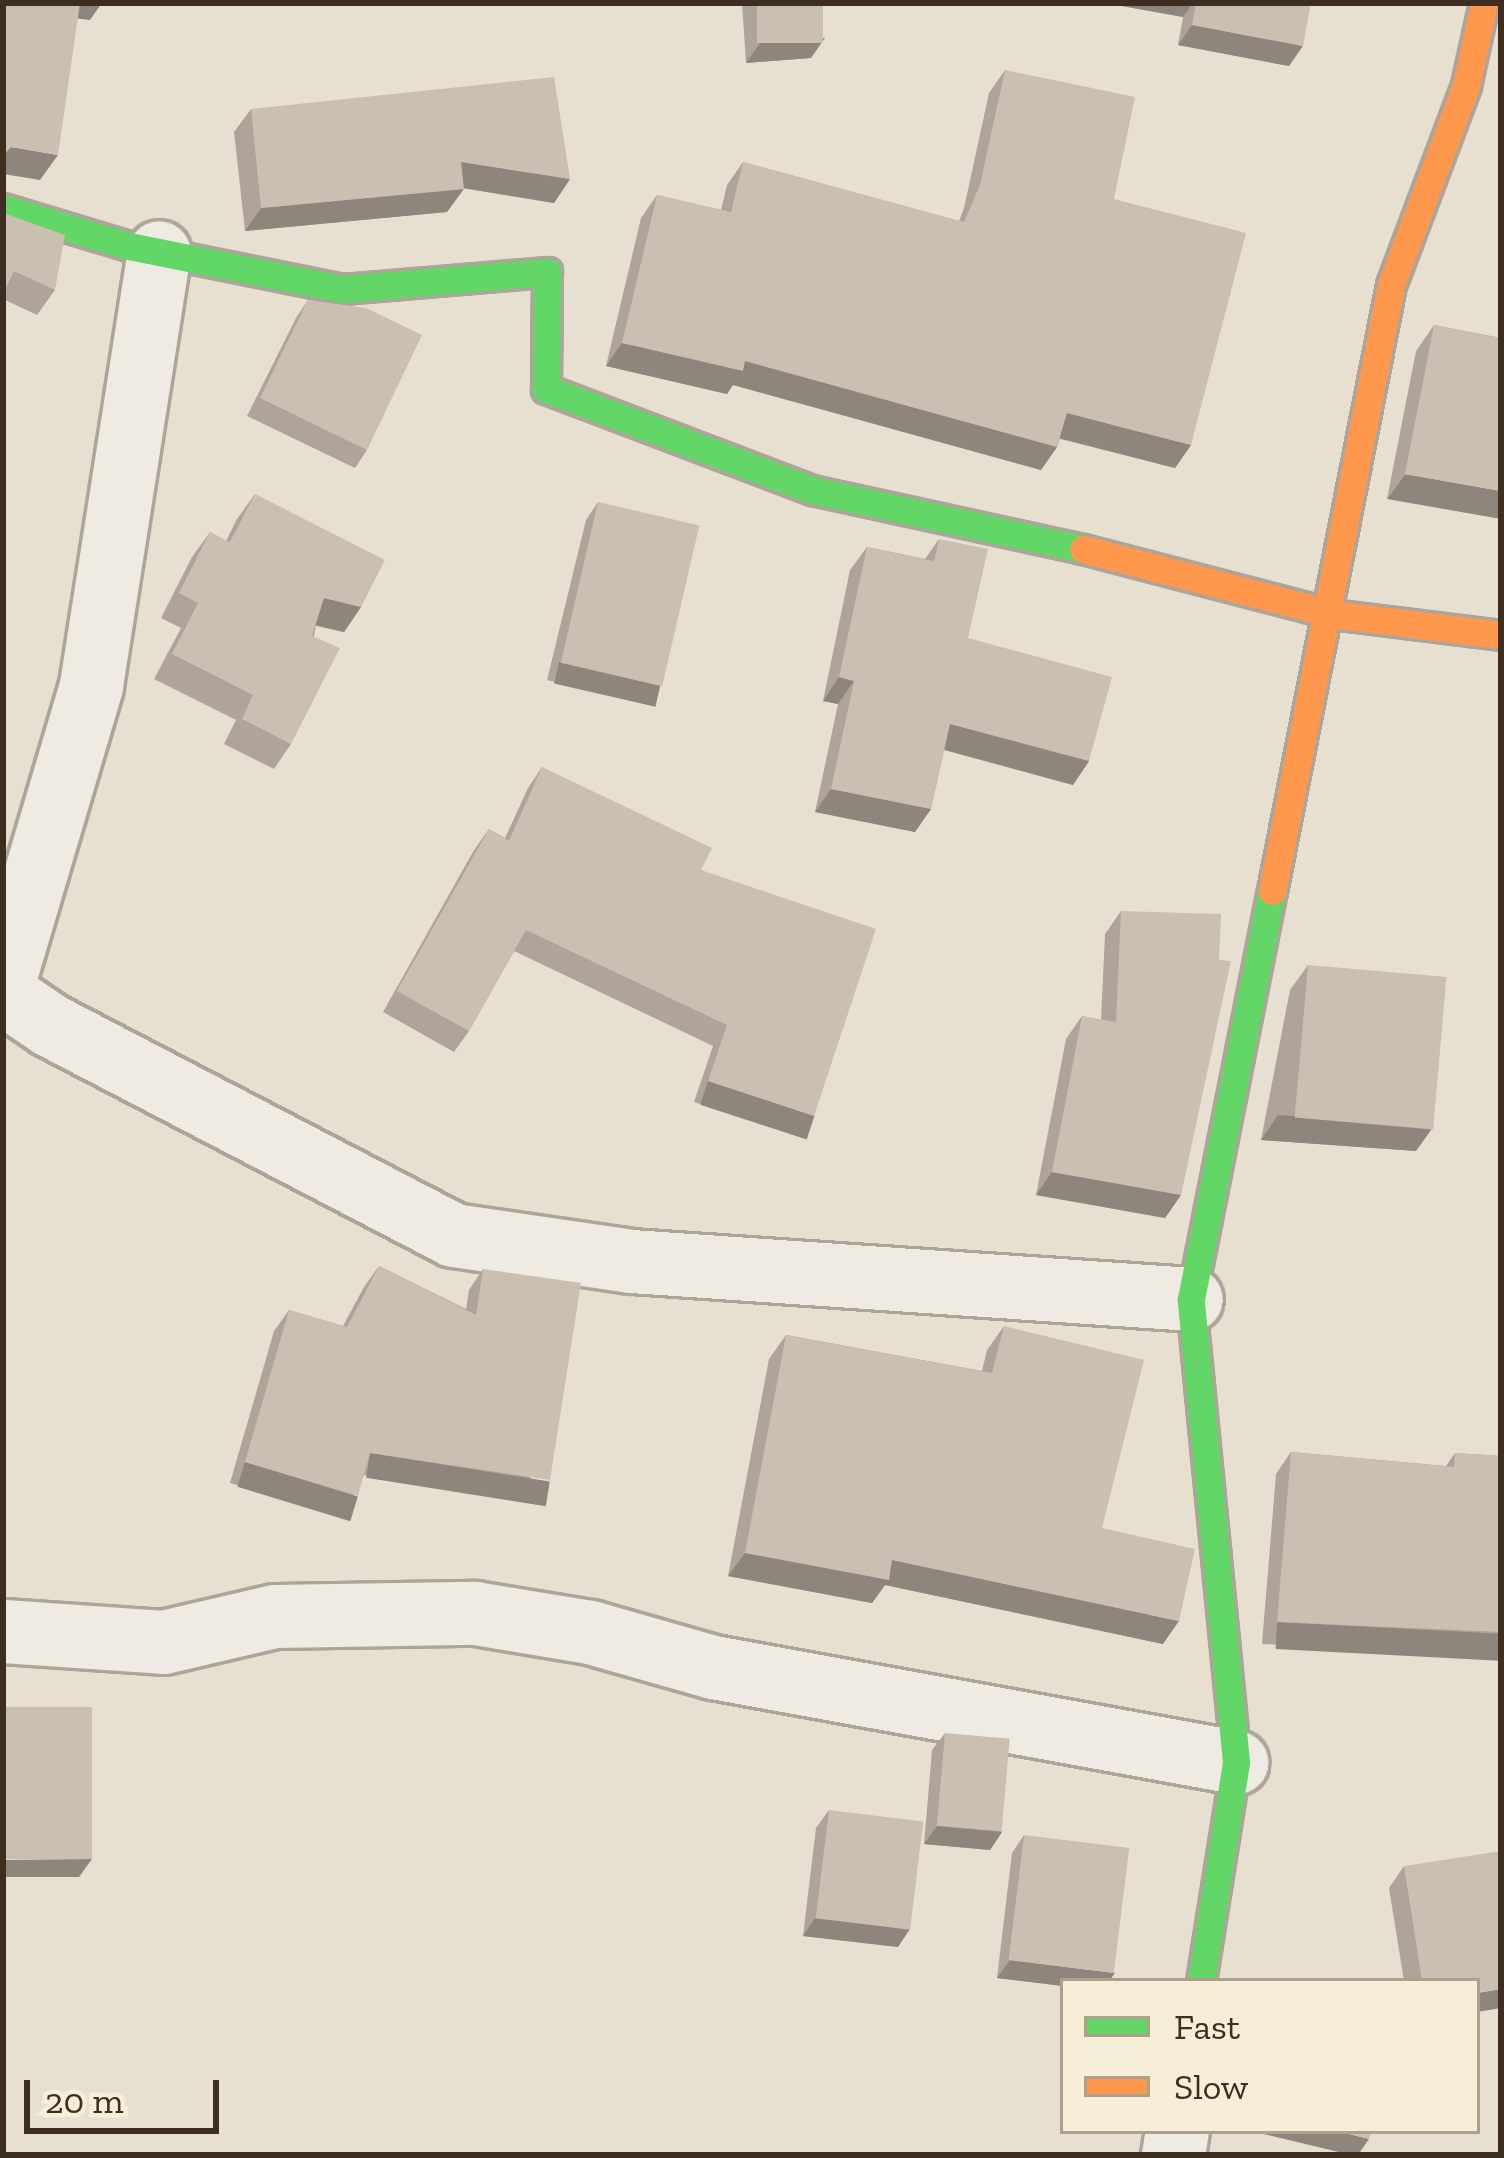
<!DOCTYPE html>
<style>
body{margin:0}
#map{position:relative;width:1504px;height:2158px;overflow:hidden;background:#e7e0d1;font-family:"Zilla Slab",serif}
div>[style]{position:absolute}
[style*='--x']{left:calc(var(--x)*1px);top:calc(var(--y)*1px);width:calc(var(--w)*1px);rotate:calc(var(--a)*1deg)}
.roads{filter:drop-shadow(3px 0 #ada599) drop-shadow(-3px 0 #ada599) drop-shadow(0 3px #ada599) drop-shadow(0 -3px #ada599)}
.street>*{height:63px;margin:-31.5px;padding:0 31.5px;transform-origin:31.5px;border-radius:31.5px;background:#efebe3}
.fast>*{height:27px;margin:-13.5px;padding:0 13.5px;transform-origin:13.5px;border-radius:13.5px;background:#63d668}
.slow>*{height:27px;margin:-13.5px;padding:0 13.5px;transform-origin:13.5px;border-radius:13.5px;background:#ff974d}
.wall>*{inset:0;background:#afa499}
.shaded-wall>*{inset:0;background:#8e867d;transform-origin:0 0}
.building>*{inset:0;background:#cbbfb2;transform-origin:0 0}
span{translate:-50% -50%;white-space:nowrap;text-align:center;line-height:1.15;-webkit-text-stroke:9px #f7eed8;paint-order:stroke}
.frame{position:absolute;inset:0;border:6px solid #3d2e20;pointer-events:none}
.legend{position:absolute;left:1060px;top:1978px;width:420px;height:156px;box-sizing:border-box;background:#f7eed8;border:3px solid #ada18e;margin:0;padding:15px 21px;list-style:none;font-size:36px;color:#3d2e20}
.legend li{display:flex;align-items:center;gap:24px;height:60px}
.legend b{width:60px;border:3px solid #ada18e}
.scale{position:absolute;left:24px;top:2080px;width:195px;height:54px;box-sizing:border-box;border:6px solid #3d2e20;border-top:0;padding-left:15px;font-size:36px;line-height:42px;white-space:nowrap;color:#3d2e20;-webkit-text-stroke:9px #f7eed8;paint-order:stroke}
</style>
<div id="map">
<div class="roads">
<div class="street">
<div style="--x:3;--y:983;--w:311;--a:-73.5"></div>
<div style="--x:91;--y:685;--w:438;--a:-81.1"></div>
<div style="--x:3;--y:993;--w:57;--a:34.2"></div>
<div style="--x:50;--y:1025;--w:454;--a:27.5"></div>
<div style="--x:453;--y:1235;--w:180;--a:8.3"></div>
<div style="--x:631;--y:1261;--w:561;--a:3.88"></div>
<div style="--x:3;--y:1631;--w:160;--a:3.9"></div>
<div style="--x:163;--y:1642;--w:115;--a:-13.1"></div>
<div style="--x:275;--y:1616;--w:200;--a:-0.9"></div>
<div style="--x:475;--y:1613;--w:117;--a:9.4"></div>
<div style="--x:590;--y:1632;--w:128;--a:15.9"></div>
<div style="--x:713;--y:1667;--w:532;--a:10.3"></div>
<div style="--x:1173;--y:2155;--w:24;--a:-81"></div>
</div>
<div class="fast">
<div style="--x:3;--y:208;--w:132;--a:16.8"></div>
<div style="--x:129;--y:246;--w:218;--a:11.4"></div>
<div style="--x:343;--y:289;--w:205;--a:-4.8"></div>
<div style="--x:547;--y:272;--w:117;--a:90.5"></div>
<div style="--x:546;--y:389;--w:285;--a:20.8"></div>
<div style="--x:812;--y:490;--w:277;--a:12.3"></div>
<div style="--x:1201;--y:1981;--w:222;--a:-80.9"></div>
<div style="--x:1236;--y:1762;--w:465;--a:-95.6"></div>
<div style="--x:1191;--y:1299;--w:416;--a:-78.8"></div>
</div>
<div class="slow">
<div style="--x:1083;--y:549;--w:257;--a:14.6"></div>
<div style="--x:1332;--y:614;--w:170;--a:7.1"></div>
<div style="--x:1272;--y:891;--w:618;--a:-78.89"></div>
<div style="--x:1391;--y:285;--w:214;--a:-69.4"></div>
<div style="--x:1466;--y:85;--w:84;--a:-77.6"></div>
</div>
</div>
<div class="wall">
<div style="clip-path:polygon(742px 3px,823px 3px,811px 58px,746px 63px)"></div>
<div style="clip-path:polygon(1105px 3px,1311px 3px,1289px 66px,1178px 45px,1183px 17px)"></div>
<div style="clip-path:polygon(1005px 70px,1114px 199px,1191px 445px,1175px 468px,1060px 439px,1057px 447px,1041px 470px,733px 385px,727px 394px,606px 366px,641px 218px,657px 195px,721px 210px,727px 185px,743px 162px,959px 221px,964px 208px,989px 93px)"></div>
<div style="clip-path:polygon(251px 109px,570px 179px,554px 203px,463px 188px,447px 212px,245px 231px,234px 132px)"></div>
<div style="clip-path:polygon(3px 213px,55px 290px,37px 315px,3px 299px)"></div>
<div style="clip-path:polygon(308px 300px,367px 450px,355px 468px,247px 416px,296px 318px)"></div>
<div style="clip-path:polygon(1434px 325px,1501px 338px,1387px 499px,1416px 351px)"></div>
<div style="clip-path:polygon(255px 494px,361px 607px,344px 632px,316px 626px,291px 744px,274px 769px,224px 744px,236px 720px,154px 679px,181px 628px,161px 618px,192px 557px,210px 532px,226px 541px,237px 519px)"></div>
<div style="clip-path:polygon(598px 502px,660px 686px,648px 704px,547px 680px,586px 520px)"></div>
<div style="clip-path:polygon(939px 539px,968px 638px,1089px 761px,1073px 785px,944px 750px,931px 809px,915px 832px,815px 812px,838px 704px,823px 701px,850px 570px,867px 547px,925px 559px)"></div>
<div style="clip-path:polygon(542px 767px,701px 870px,800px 1137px,694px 1102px,713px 1046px,514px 951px,469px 1031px,454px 1052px,383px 1012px,474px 850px,489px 829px,505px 838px,528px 788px)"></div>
<div style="clip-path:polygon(1121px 911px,1181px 1195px,1165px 1218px,1036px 1195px,1066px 1039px,1082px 1016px,1101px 1020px,1105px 934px)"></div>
<div style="clip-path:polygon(1308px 965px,1416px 1151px,1261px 1140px,1290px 990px)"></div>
<div style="clip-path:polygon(379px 1266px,466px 1309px,469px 1290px,483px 1269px,536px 1501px,364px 1475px,343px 1517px,230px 1483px,274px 1331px,289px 1310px,343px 1326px,364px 1287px)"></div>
<div style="clip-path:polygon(1004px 1326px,1102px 1528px,1163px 1644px,885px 1585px,872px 1603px,728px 1576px,769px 1359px,786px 1335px,982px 1371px,987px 1350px)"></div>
<div style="clip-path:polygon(1291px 1452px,1446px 1466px,1455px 1453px,1501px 1456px,1501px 1654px,1262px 1644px,1276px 1474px)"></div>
<div style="clip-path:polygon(945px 1733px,1002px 1832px,990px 1850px,924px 1844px,932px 1750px)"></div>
<div style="clip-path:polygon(829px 1810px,898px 1947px,803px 1936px,816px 1828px)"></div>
<div style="clip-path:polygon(1024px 1835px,1063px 1981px,1063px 1986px,997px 1978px,1012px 1853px)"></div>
<div style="clip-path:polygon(1404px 1866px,1477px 1981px,1404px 1981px,1389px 1888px)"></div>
</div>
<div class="shaded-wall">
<div style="clip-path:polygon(73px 3px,102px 3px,90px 20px,64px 17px)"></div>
<div style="clip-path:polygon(1105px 3px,1193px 3px,1183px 17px)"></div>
<div style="clip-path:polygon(1192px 25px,1303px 46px,1289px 66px,1178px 45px)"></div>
<div style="clip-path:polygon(825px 38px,811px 58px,746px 63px,760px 43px)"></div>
<div style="clip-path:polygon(11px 147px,58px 155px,40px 180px,3px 174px,3px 155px)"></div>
<div style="clip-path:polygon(461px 162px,570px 179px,554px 203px,444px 185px)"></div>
<div style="clip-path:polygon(464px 189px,447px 212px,245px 231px,261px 208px)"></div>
<div style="clip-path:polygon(622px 343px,745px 361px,1057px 447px,1041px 470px,733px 385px,727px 394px,606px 366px)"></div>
<div style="clip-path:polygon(1067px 413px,1191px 445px,1175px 468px,1051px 436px)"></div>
<div style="clip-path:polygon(1405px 474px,1501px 491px,1501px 519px,1387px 499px)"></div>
<div style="clip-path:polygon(324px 598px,361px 607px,344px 632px,307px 623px)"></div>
<div style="left:559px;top:662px;width:104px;height:22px;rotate:13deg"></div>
<div style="clip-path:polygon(839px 677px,854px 681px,838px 704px,823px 701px)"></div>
<div style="clip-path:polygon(950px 724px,1089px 761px,1073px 785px,934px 747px)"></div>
<div style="clip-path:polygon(831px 789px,931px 809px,915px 832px,815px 812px)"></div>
<div style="left:708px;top:1081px;width:112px;height:25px;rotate:18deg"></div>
<div style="clip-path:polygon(1278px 1115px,1434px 1126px,1416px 1151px,1261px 1140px)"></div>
<div style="clip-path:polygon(1052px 1172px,1181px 1195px,1165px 1218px,1036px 1195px)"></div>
<div style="left:370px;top:1453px;width:182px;height:25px;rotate:9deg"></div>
<div style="left:245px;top:1462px;width:118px;height:26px;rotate:17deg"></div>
<div style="clip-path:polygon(745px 1553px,892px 1560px,1179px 1621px,1163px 1644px,885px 1585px,872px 1603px,728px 1576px)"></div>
<div style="left:1277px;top:1622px;width:224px;height:27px;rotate:3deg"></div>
<div style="clip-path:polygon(937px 1826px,1002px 1832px,990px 1850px,924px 1844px)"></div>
<div style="clip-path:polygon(92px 1859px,79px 1877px,3px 1877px,3px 1860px)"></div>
<div style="clip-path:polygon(815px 1918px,910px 1929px,898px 1947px,803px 1936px)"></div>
<div style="clip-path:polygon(1010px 1960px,1115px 1973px,1109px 1981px,1063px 1981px,1063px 1986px,997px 1978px)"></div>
<div style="clip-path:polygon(1501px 1989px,1501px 2008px,1477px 2012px,1477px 1993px)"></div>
<div style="clip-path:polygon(1251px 2131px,1337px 2131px,1369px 2139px,1358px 2155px,1351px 2155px)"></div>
</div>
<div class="building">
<div style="clip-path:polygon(3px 3px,80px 3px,58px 155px,11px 147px,3px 155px)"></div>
<div style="left:757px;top:3px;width:66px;height:40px"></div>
<div style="clip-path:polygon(1196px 3px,1311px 3px,1303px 46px,1192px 25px)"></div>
<div style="clip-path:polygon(1005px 70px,1135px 97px,1114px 199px,1246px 233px,1191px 445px,1067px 413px,1057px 447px,745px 361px,743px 371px,622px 343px,657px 195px,731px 212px,743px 162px,964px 222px,980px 185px)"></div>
<div style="clip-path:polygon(554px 77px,570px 179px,461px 162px,464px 189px,261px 208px,251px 109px)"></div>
<div style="clip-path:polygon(3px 213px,65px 235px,55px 290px,14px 271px,3px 294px)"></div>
<div style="clip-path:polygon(308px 300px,366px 308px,422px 335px,367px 450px,260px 398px)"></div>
<div style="clip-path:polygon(1434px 325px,1501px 338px,1501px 491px,1405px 474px)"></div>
<div style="clip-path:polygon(255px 494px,385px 560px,361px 607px,324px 598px,312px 636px,340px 648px,291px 744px,242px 719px,253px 695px,172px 654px,198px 603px,179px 593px,210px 532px,230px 542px)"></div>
<div style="left:598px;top:502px;width:104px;height:165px;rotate:13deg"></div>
<div style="clip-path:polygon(939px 539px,988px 549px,968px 638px,1112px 677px,1089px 761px,950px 724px,931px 809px,831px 789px,854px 681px,839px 677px,867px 547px,934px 561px)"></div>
<div style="clip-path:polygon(542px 767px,712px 848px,701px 870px,876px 929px,814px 1116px,708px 1081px,727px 1025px,526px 930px,469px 1031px,397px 991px,489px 829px,509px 841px)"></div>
<div style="clip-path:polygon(1121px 911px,1221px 914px,1219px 960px,1231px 961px,1181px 1195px,1052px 1172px,1082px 1016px,1116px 1022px)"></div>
<div style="left:1308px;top:965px;width:139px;height:153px;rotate:5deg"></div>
<div style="clip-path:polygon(379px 1266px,476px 1315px,483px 1269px,581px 1283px,550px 1480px,370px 1453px,358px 1496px,245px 1462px,289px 1310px,347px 1327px)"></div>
<div style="clip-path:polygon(1004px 1326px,1144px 1360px,1102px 1528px,1195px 1549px,1179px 1621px,892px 1560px,889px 1580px,745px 1553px,786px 1335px,992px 1373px)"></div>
<div style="clip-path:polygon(1291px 1452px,1454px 1467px,1455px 1453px,1501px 1456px,1501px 1632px,1277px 1622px)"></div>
<div style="left:92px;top:1707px;width:152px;height:89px;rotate:90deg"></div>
<div style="left:945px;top:1733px;width:65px;height:93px;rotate:5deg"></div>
<div style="left:829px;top:1810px;width:95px;height:109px;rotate:7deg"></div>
<div style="left:1024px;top:1835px;width:106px;height:126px;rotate:7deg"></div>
<div style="clip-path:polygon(1501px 1851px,1501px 1989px,1477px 1993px,1477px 1981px,1422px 1981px,1404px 1866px)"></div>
<div style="clip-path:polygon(1337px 2131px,1371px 2131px,1369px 2139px)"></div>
</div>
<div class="frame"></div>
<ul class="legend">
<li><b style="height:15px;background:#63d668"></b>Fast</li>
<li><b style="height:15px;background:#ff974d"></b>Slow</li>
</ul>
<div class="scale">20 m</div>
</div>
